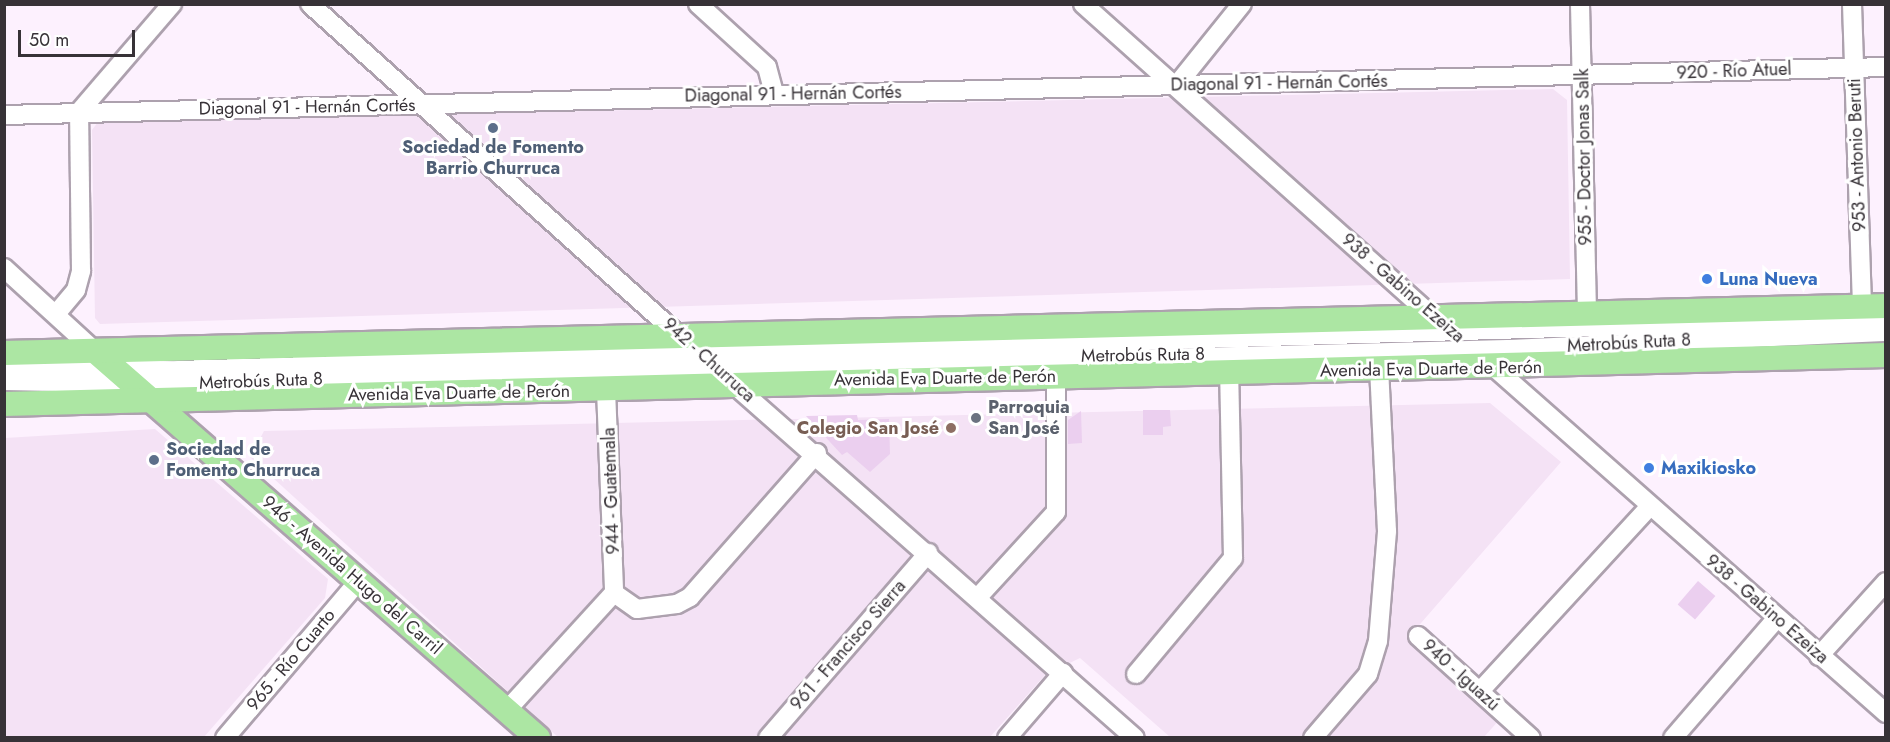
<!DOCTYPE html>
<meta charset="utf-8">
<style>
body{margin:0}
#map{position:relative;width:1890px;height:742px;overflow:hidden;background:#fdf1fe;font-family:Jost,sans-serif}
div>[style]{position:absolute}
[style*='--x']{left:calc(var(--x)*1px);top:calc(var(--y)*1px);width:calc(var(--w)*1px);rotate:calc(var(--a)*1deg)}
.built>*{inset:0;background:#f4e2f5}
.building>*{inset:0;background:#ebcfef;transform-origin:0 0}
.roads{filter:drop-shadow(2px 0 #ada1ae) drop-shadow(-2px 0 #ada1ae) drop-shadow(0 2px #ada1ae) drop-shadow(0 -2px #ada1ae)}
.minor>*{height:18px;margin:-9px;padding:0 9px;transform-origin:9px;border-radius:9px;background:#fff}
.major>*{height:24px;margin:-12px;padding:0 12px;transform-origin:12px;border-radius:12px;background:#ace6a3}
.dots>*{width:16px;height:16px;translate:-50% -50%;box-sizing:border-box;border:3px solid #fff;border-radius:50%}
span{translate:-50% -50%;white-space:nowrap;text-align:center;line-height:1.15;-webkit-text-stroke:6px #fff;paint-order:stroke}
.street-label{font-size:18px;color:#373237}
.service-label{font-size:18px;color:#4e5e75;font-weight:700}
.left{translate:0 -50%;text-align:left}
.shop-label{font-size:18px;color:#366cbe;font-weight:700}
.worship-label{font-size:18px;color:#5b616d;font-weight:700}
.education-label{font-size:18px;color:#785e54;font-weight:700}
.right{translate:-100% -50%;text-align:right}
.frame{position:absolute;inset:0;border:6px solid #373237;pointer-events:none}
.scale{position:absolute;left:18px;top:30px;width:117px;height:27px;box-sizing:border-box;border:3px solid #373237;border-top:0;padding-left:8px;font-size:18px;line-height:21px;white-space:nowrap;color:#373237;-webkit-text-stroke:4px #fff;paint-order:stroke}
</style>
<div id="map">
<div class="built">
<div style="clip-path:polygon(1553px 89px,1567px 100px,1570px 279px,100px 324px,95px 318px,92px 130px,98px 122px)"></div>
<div style="clip-path:polygon(1490px 403px,1561px 462px,1408px 638px,1500px 719px,1484px 737px,1170px 737px,1080px 658px,1045px 675px,990px 737px,559px 738px,250px 457px,264px 431px)"></div>
<div style="clip-path:polygon(155px 429px,328px 579px,325px 598px,204px 737px,5px 737px,5px 438px)"></div>
</div>
<div class="building">
<div style="clip-path:polygon(1143px 410px,1170px 410px,1171px 426px,1163px 427px,1163px 435px,1143px 435px)"></div>
<div style="clip-path:polygon(1081px 411px,1082px 443px,1068px 444px,1068px 420px)"></div>
<div style="clip-path:polygon(857px 415px,858px 420px,889px 419px,890px 454px,870px 472px,847px 452px,842px 455px,806px 416px)"></div>
<div style="left:1698px;top:581px;width:23px;height:31px;rotate:41deg"></div>
</div>
<div class="roads">
<div class="minor">
<div style="--x:310;--y:4;--w:506;--a:41.95"></div>
<div style="--x:698;--y:4;--w:93;--a:42.4"></div>
<div style="--x:767;--y:67;--w:28;--a:75"></div>
<div style="--x:1083;--y:4;--w:476;--a:41.8"></div>
<div style="--x:1580;--y:4;--w:306;--a:88.7"></div>
<div style="--x:1852;--y:4;--w:302;--a:88.1"></div>
<div style="--x:1176;--y:86;--w:105;--a:-51.2"></div>
<div style="--x:4;--y:115;--w:1883;--a:-1.46"></div>
<div style="--x:4;--y:268;--w:125;--a:42.4"></div>
<div style="--x:56;--y:314;--w:31;--a:-50"></div>
<div style="--x:76;--y:290;--w:20;--a:-75"></div>
<div style="--x:81;--y:271;--w:159;--a:-90.7"></div>
<div style="--x:79;--y:112;--w:143;--a:-49.3"></div>
<div style="--x:1487;--y:361;--w:532;--a:41.42"></div>
<div style="--x:4;--y:368;--w:174;--a:0.7"></div>
<div style="--x:178;--y:370;--w:1709;--a:-1.74"></div>
<div style="--x:4;--y:381;--w:158;--a:1.1"></div>
<div style="--x:162;--y:384;--w:1346;--a:-1.49"></div>
<div style="--x:1508;--y:349;--w:378;--a:-2.6"></div>
<div style="--x:731;--y:382;--w:538;--a:41.39"></div>
<div style="--x:606;--y:390;--w:203;--a:87.7"></div>
<div style="--x:614;--y:593;--w:28;--a:35"></div>
<div style="--x:637;--y:609;--w:40;--a:-7.1"></div>
<div style="--x:677;--y:604;--w:15;--a:-28"></div>
<div style="--x:690;--y:597;--w:192;--a:-48.6"></div>
<div style="--x:979;--y:596;--w:114;--a:-47.5"></div>
<div style="--x:1056;--y:512;--w:136;--a:-90"></div>
<div style="--x:1418;--y:636;--w:152;--a:42.1"></div>
<div style="--x:1819;--y:656;--w:100;--a:-47.8"></div>
<div style="--x:1136;--y:674;--w:151;--a:-50.1"></div>
<div style="--x:1233;--y:558;--w:185;--a:-91.2"></div>
<div style="--x:1480;--y:691;--w:251;--a:-47.4"></div>
<div style="--x:507;--y:710;--w:159;--a:-47.6"></div>
<div style="--x:225;--y:738;--w:205;--a:-49.6"></div>
<div style="--x:768;--y:738;--w:245;--a:-49.1"></div>
<div style="--x:1007;--y:738;--w:86;--a:-49.3"></div>
<div style="--x:1313;--y:738;--w:84;--a:-49.3"></div>
<div style="--x:1368;--y:674;--w:34;--a:-73"></div>
<div style="--x:1378;--y:641;--w:110;--a:-85.3"></div>
<div style="--x:1387;--y:531;--w:161;--a:-92.8"></div>
<div style="--x:1673;--y:738;--w:159;--a:-49.1"></div>
</div>
<div class="major">
<div style="--x:96;--y:352;--w:587;--a:41.13"></div>
<div style="--x:4;--y:353;--w:1883;--a:-1.43"></div>
<div style="--x:4;--y:404;--w:1883;--a:-1.49"></div>
</div>
</div>
<div class="dots">
<div style="left:493px;top:128px;background:#5c6f8a"></div>
<div style="left:1707px;top:279px;background:#3f7fe0"></div>
<div style="left:976px;top:418px;background:#6b7280"></div>
<div style="left:951px;top:428px;background:#8d6e63"></div>
<div style="left:154px;top:460px;background:#5c6f8a"></div>
<div style="left:1649px;top:468px;background:#3f7fe0"></div>
</div>
<div class="street-label">
<span style="left:1734px;top:71px;rotate:-2deg">920 - Río Atuel</span>
<span style="left:1279px;top:83px;rotate:-1deg">Diagonal 91 - Hernán Cortés</span>
<span style="left:793px;top:94px;rotate:-1deg">Diagonal 91 - Hernán Cortés</span>
<span style="left:307px;top:107px;rotate:-1deg">Diagonal 91 - Hernán Cortés</span>
<span style="left:1857px;top:155px;rotate:-92deg">953 - Antonio Beruti</span>
<span style="left:1584px;top:157px;rotate:-91deg">955 - Doctor Jonas Salk</span>
<span style="left:1403px;top:288px;rotate:41deg">938 - Gabino Ezeiza</span>
<span style="left:1629px;top:343px;rotate:-3deg">Metrobús Ruta 8</span>
<span style="left:1143px;top:355px;rotate:-1deg">Metrobús Ruta 8</span>
<span style="left:709px;top:360px;rotate:42deg">942 - Churruca</span>
<span style="left:1431px;top:369px;rotate:-1deg">Avenida Eva Duarte de Perón</span>
<span style="left:945px;top:378px;rotate:-1deg">Avenida Eva Duarte de Perón</span>
<span style="left:261px;top:381px;rotate:-2deg">Metrobús Ruta 8</span>
<span style="left:459px;top:393px;rotate:-1deg">Avenida Eva Duarte de Perón</span>
<span style="left:611px;top:491px;rotate:-92deg">944 - Guatemala</span>
<span style="left:352px;top:575px;rotate:41deg">946 - Avenida Hugo del Carril</span>
<span style="left:1767px;top:609px;rotate:41deg">938 - Gabino Ezeiza</span>
<span style="left:848px;top:645px;rotate:-49deg">961 - Francisco Sierra</span>
<span style="left:291px;top:660px;rotate:-50deg">965 - Río Cuarto</span>
<span style="left:1461px;top:675px;rotate:42deg">940 - Iguazú</span>
</div>
<div class="service-label">
<span style="left:493px;top:158px">Sociedad de Fomento<br>Barrio Churruca</span>
<span class="left" style="left:166px;top:460px">Sociedad de<br>Fomento Churruca</span>
</div>
<div class="shop-label">
<span class="left" style="left:1719px;top:279px">Luna Nueva</span>
<span class="left" style="left:1661px;top:468px">Maxikiosko</span>
</div>
<div class="worship-label">
<span class="left" style="left:988px;top:418px">Parroquia<br>San José</span>
</div>
<div class="education-label">
<span class="right" style="left:939px;top:428px">Colegio San José</span>
</div>
<div class="frame"></div>
<div class="scale">50 m</div>
</div>
